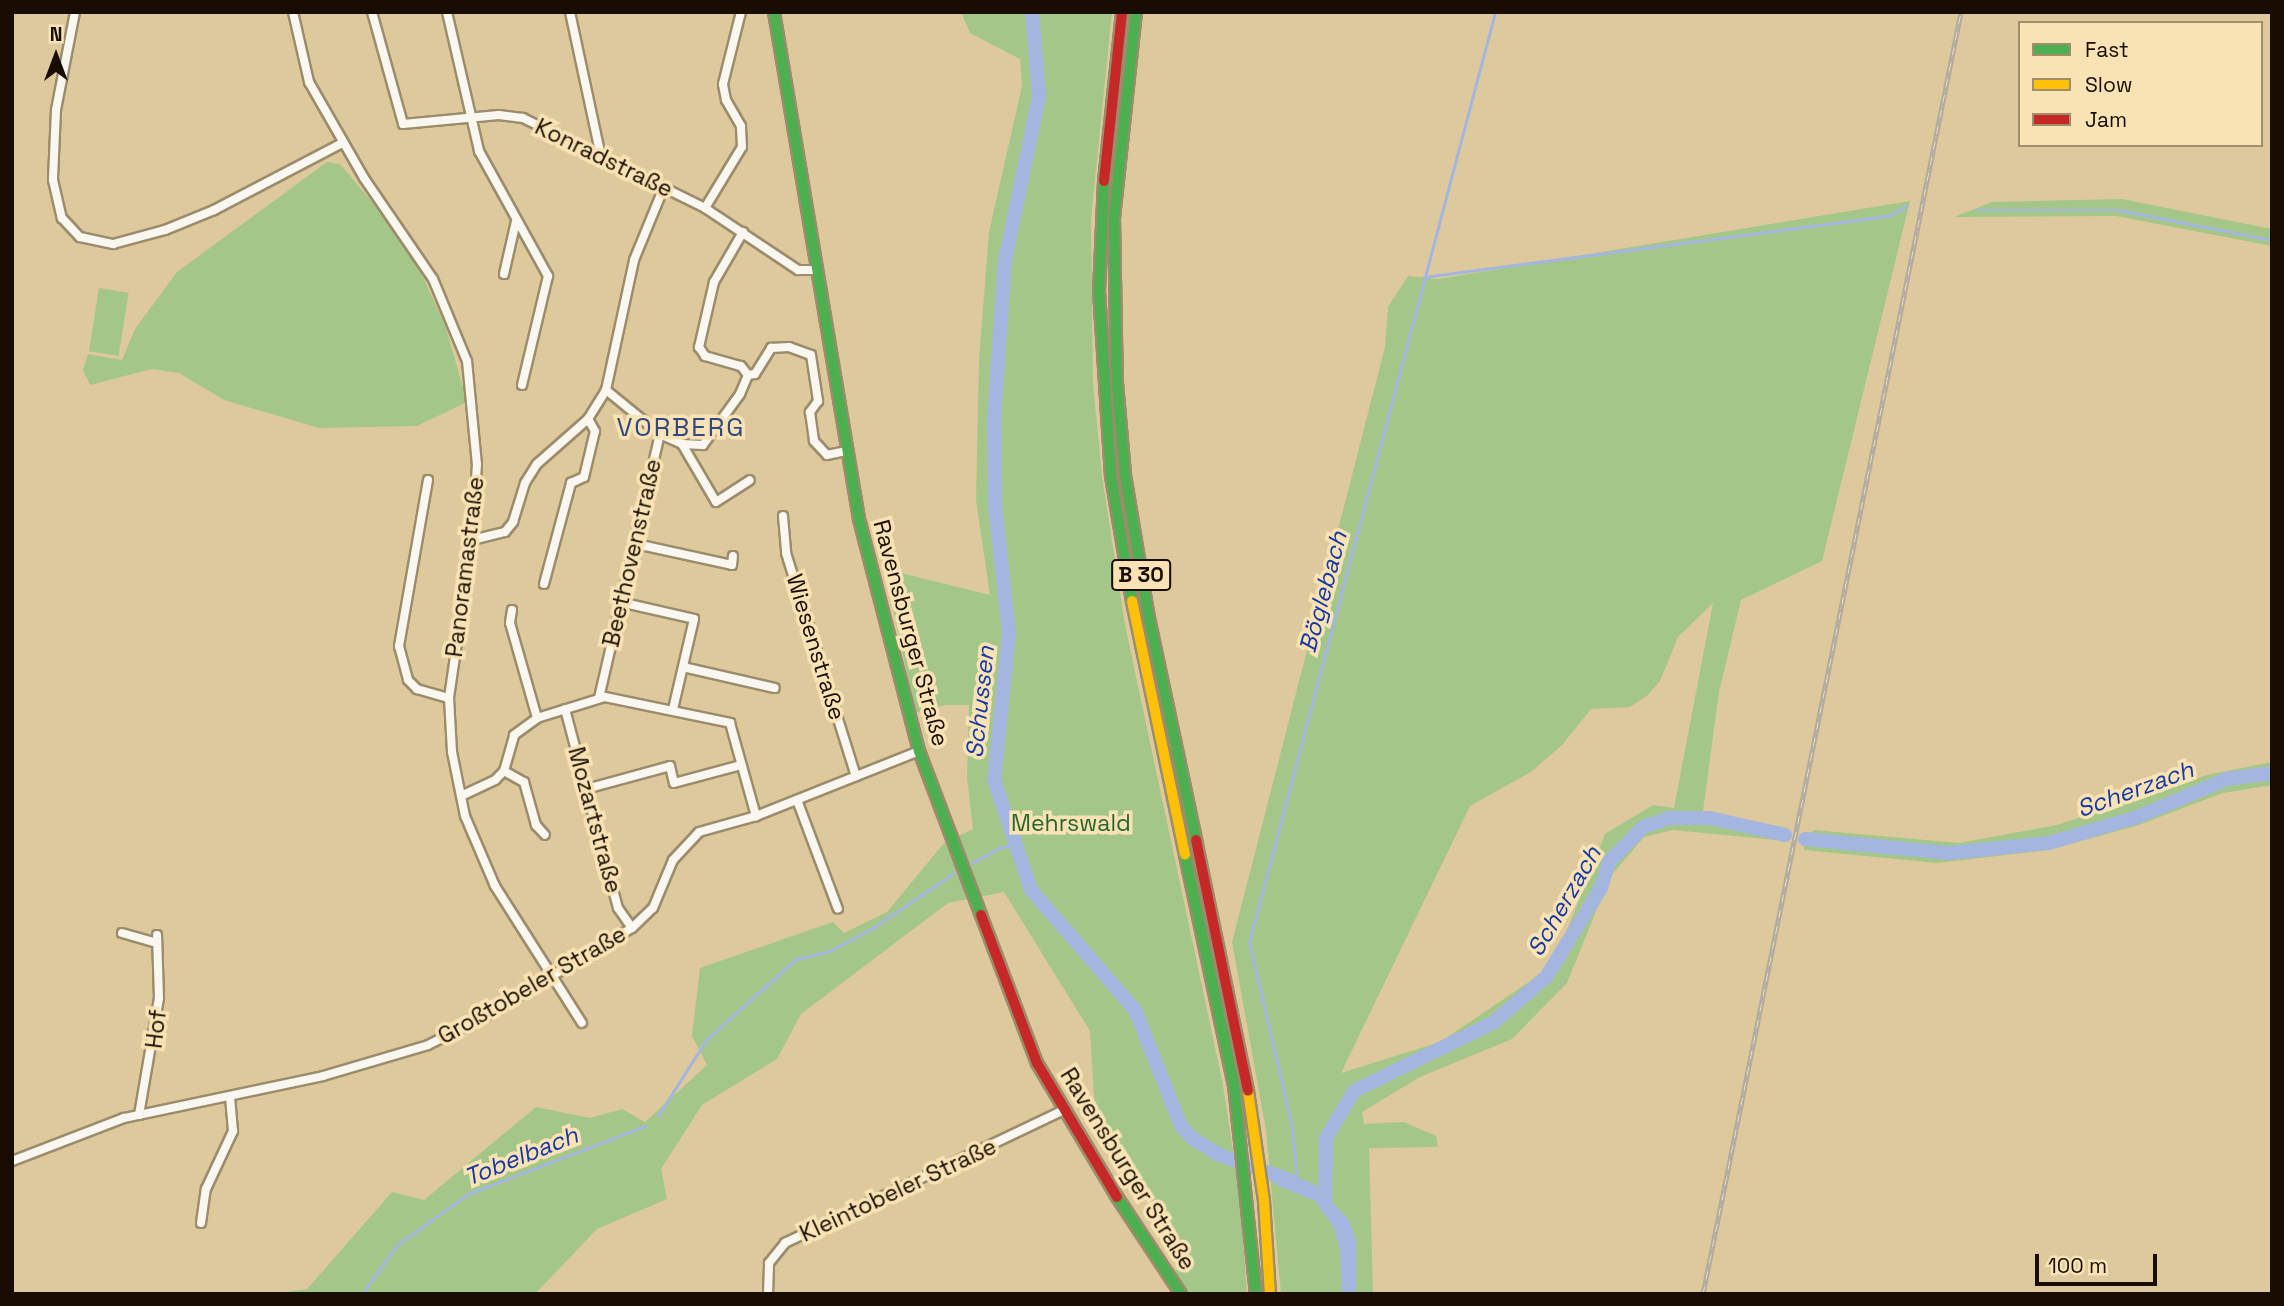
<!DOCTYPE html>
<meta charset="utf-8">
<style>
body{margin:0}
#map{position:relative;width:2284px;height:1306px;overflow:hidden;background:#dec99c;font-family:"Space Grotesk",sans-serif}
div>[style]{position:absolute}
[style*='--x']{left:calc(var(--x)*1px);top:calc(var(--y)*1px);width:calc(var(--w)*1px);rotate:calc(var(--a)*1deg)}
.green>*{inset:0;background:#a4c789;transform-origin:0 0}
.water>*{inset:0;background:#a4b6df}
.stream>*{height:2.5px;margin:-1.25px;padding:0 1.25px;transform-origin:1.25px;border-radius:1.25px;background:#a4b6df}
.river>*{height:14px;margin:-7px;padding:0 7px;transform-origin:7px;border-radius:7px;background:#a4b6df}
.roads{filter:drop-shadow(2px 0 #9b8c6c) drop-shadow(-2px 0 #9b8c6c) drop-shadow(0 2px #9b8c6c) drop-shadow(0 -2px #9b8c6c)}
.street>*{height:8px;margin:-4px;padding:0 4px;transform-origin:4px;border-radius:4px;background:#faf7f0}
.fast>*{height:10px;margin:-5px;padding:0 5px;transform-origin:5px;border-radius:5px;background:#4caf50}
.slow>*{height:10px;margin:-5px;padding:0 5px;transform-origin:5px;border-radius:5px;background:#ffc107}
.jam>*{height:10px;margin:-5px;padding:0 5px;transform-origin:5px;border-radius:5px;background:#c62828}
.rail>*{height:5px;margin-top:-2.5px;transform-origin:0;background:repeating-linear-gradient(90deg,#f9e3b4 0 8px,#b0aba3 0 16px);box-sizing:border-box;border-block:2px solid #b0aba3}
span{translate:-50% -50%;white-space:nowrap;text-align:center;line-height:1.15;-webkit-text-stroke:7px #f9e3b4;paint-order:stroke}
.shield-label span{padding:2px 5px;background:#f9e3b4;border:2px solid;border-radius:5px;-webkit-text-stroke-width:0}
.shield-label{font-size:21px;color:#180d00;font-weight:700}
.street-label{font-size:23px;color:#180d00}
.park-label{font-size:23px;color:#27652d}
.water-label{font-size:24px;color:#1738a5;font-style:italic}
.quarter-label{font-size:26px;color:#304780;letter-spacing:2px}
.frame{position:absolute;inset:0;border:14px solid #180d00;pointer-events:none}
.legend{position:absolute;left:2018px;top:21px;width:245px;height:126px;box-sizing:border-box;background:#f9e3b4;border:2px solid #9f8d6c;margin:0;padding:9px 12px;list-style:none;font-size:21px;color:#180d00}
.legend li{display:flex;align-items:center;gap:14px;height:35px}
.legend b{width:35px;border:2px solid #9f8d6c}
.north{position:absolute;left:21px;top:21px;width:70px;height:70px;-webkit-text-stroke:5px #f9e3b4;paint-order:stroke;rotate:0deg;font-size:19px;font-weight:700;line-height:28px;text-align:center;color:#180d00}
.north::after{content:'';display:block;margin:auto;width:24px;height:32px;background:#180d00;clip-path:polygon(50% 0,100% 100%,50% 72%,0 100%)}
.scale{position:absolute;left:2035px;top:1254px;width:122px;height:32px;box-sizing:border-box;border:4px solid #180d00;border-top:0;padding-left:9px;font-size:21px;line-height:24px;white-space:nowrap;color:#180d00;-webkit-text-stroke:5px #f9e3b4;paint-order:stroke}
</style>
<div id="map">
<div class="green">
<div style="clip-path:polygon(961px 12px,1112px 12px,1091px 219px,1093px 383px,1102px 476px,1125px 625px,1223px 1085px,1240px 1197px,1247px 1294px,1181px 1294px,1171px 1277px,1184px 1258px,1183px 1248px,1095px 1112px,1090px 1031px,1004px 892px,948px 903px,801px 1014px,777px 1059px,702px 1105px,661px 1169px,667px 1199px,597px 1229px,535px 1294px,273px 1294px,307px 1289px,392px 1192px,424px 1200px,536px 1107px,590px 1118px,622px 1109px,645px 1122px,707px 1065px,692px 1036px,700px 968px,833px 922px,844px 933px,887px 912px,944px 843px,973px 829px,967px 778px,969px 705px,946px 705px,915px 713px,885px 569px,990px 595px,976px 500px,979px 360px,989px 232px,1022px 86px,1020px 59px,970px 33px)"></div>
<div style="clip-path:polygon(327px 162px,340px 164px,394px 228px,424px 279px,446px 328px,467px 402px,417px 426px,319px 428px,224px 400px,179px 373px,152px 369px,90px 385px,83px 370px,88px 354px,122px 360px,135px 329px,177px 272px)"></div>
<div style="clip-path:polygon(2122px 199px,2272px 229px,2272px 246px,2116px 216px,1954px 217px,1992px 202px)"></div>
<div style="clip-path:polygon(evenodd,1910px 201px,1822px 561px,1741px 600px,1719px 692px,1703px 811px,1783px 827px,1777px 840px,1673px 830px,1644px 837px,1610px 877px,1567px 983px,1512px 1039px,1420px 1077px,1362px 1112px,1364px 1124px,1404px 1122px,1436px 1136px,1438px 1147px,1369px 1148px,1373px 1294px,1281px 1294px,1266px 1130px,1232px 942px,1385px 347px,1388px 307px,1408px 276px,1438px 279px,1910px 201px,1713px 603px,1674px 808px,1653px 805px,1605px 834px,1563px 940px,1544px 972px,1440px 1042px,1341px 1073px,1470px 806px,1531px 772px,1562px 745px,1591px 709px,1630px 707px,1648px 695px,1660px 681px,1678px 637px,1713px 603px)"></div>
<div style="left:99px;top:288px;width:30px;height:64px;rotate:9deg"></div>
<div style="clip-path:polygon(2272px 762px,2272px 785px,2223px 793px,2136px 826px,2048px 850px,1937px 863px,1804px 850px,1805px 839px,1814px 830px,1959px 843px,2057px 825px,2207px 775px)"></div>
</div>
<div class="water">
<div style="clip-path:polygon(1274px 1168px,1314px 1184px,1349px 1220px,1356px 1241px,1356px 1294px,1342px 1294px,1340px 1250px,1334px 1228px,1315px 1201px,1276px 1185px)"></div>
</div>
<div class="stream">
<div style="--x:1977;--y:210;--w:142;--a:0"></div>
<div style="--x:2119;--y:210;--w:156;--a:11.1"></div>
<div style="--x:1424;--y:277;--w:468;--a:-7.5"></div>
<div style="--x:1888;--y:216;--w:21;--a:-28"></div>
<div style="--x:972;--y:863;--w:33;--a:-29"></div>
<div style="--x:1001;--y:847;--w:12;--a:-5"></div>
<div style="--x:658;--y:1116;--w:90;--a:-57.7"></div>
<div style="--x:706;--y:1040;--w:121;--a:-42"></div>
<div style="--x:796;--y:959;--w:35;--a:-13"></div>
<div style="--x:830;--y:951;--w:47;--a:-28.2"></div>
<div style="--x:871;--y:929;--w:100;--a:-34"></div>
<div style="--x:1297;--y:1179;--w:56;--a:-96.1"></div>
<div style="--x:1291;--y:1123;--w:186;--a:-103.1"></div>
<div style="--x:1249;--y:942;--w:962;--a:-75.18"></div>
<div style="--x:362;--y:1294;--w:60;--a:-54.5"></div>
<div style="--x:397;--y:1245;--w:87;--a:-35.7"></div>
<div style="--x:468;--y:1194;--w:190;--a:-21"></div>
</div>
<div class="river">
<div style="--x:1032;--y:12;--w:84;--a:85.2"></div>
<div style="--x:1039;--y:96;--w:167;--a:101.7"></div>
<div style="--x:1005;--y:260;--w:158;--a:94"></div>
<div style="--x:994;--y:418;--w:88;--a:89.3"></div>
<div style="--x:995;--y:506;--w:128;--a:83.7"></div>
<div style="--x:1009;--y:633;--w:148;--a:95.8"></div>
<div style="--x:994;--y:780;--w:116;--a:71.4"></div>
<div style="--x:1031;--y:890;--w:159;--a:49.1"></div>
<div style="--x:1135;--y:1010;--w:125;--a:68.4"></div>
<div style="--x:1181;--y:1126;--w:16;--a:47"></div>
<div style="--x:1192;--y:1138;--w:32;--a:32"></div>
<div style="--x:1219;--y:1155;--w:77;--a:19.6"></div>
<div style="--x:1805;--y:839;--w:145;--a:5.6"></div>
<div style="--x:1949;--y:853;--w:100;--a:-5.7"></div>
<div style="--x:2049;--y:843;--w:92;--a:-16.5"></div>
<div style="--x:2137;--y:817;--w:98;--a:-22.9"></div>
<div style="--x:2227;--y:779;--w:45;--a:-7.6"></div>
<div style="--x:1325;--y:1201;--w:63;--a:-89.1"></div>
<div style="--x:1326;--y:1138;--w:55;--a:-59.2"></div>
<div style="--x:1354;--y:1091;--w:156;--a:-26.2"></div>
<div style="--x:1494;--y:1022;--w:69;--a:-40.9"></div>
<div style="--x:1546;--y:977;--w:105;--a:-58.3"></div>
<div style="--x:1601;--y:888;--w:27;--a:-73"></div>
<div style="--x:1609;--y:862;--w:49;--a:-45.8"></div>
<div style="--x:1643;--y:827;--w:28;--a:-19"></div>
<div style="--x:1669;--y:818;--w:41;--a:0"></div>
<div style="--x:1710;--y:818;--w:77;--a:12.8"></div>
</div>
<div class="roads">
<div class="street">
<div style="--x:75;--y:12;--w:100;--a:101"></div>
<div style="--x:56;--y:110;--w:70;--a:92.5"></div>
<div style="--x:53;--y:180;--w:39;--a:77"></div>
<div style="--x:62;--y:218;--w:26;--a:47"></div>
<div style="--x:80;--y:237;--w:34;--a:12"></div>
<div style="--x:113;--y:244;--w:54;--a:-15.1"></div>
<div style="--x:165;--y:230;--w:53;--a:-22.2"></div>
<div style="--x:214;--y:210;--w:144;--a:-27.6"></div>
<div style="--x:293;--y:12;--w:72;--a:77.1"></div>
<div style="--x:309;--y:82;--w:111;--a:60.2"></div>
<div style="--x:364;--y:178;--w:122;--a:55.7"></div>
<div style="--x:433;--y:279;--w:89;--a:67.5"></div>
<div style="--x:467;--y:361;--w:103;--a:84.5"></div>
<div style="--x:477;--y:464;--w:76;--a:93.8"></div>
<div style="--x:472;--y:540;--w:160;--a:98.3"></div>
<div style="--x:449;--y:698;--w:54;--a:86.8"></div>
<div style="--x:452;--y:752;--w:65;--a:78.5"></div>
<div style="--x:465;--y:816;--w:76;--a:66.8"></div>
<div style="--x:495;--y:886;--w:162;--a:57.6"></div>
<div style="--x:372;--y:12;--w:116;--a:74.5"></div>
<div style="--x:403;--y:124;--w:96;--a:-5.4"></div>
<div style="--x:499;--y:115;--w:24;--a:7"></div>
<div style="--x:523;--y:118;--w:203;--a:26.3"></div>
<div style="--x:705;--y:208;--w:112;--a:33.7"></div>
<div style="--x:798;--y:270;--w:19;--a:0"></div>
<div style="--x:447;--y:12;--w:143;--a:77"></div>
<div style="--x:479;--y:151;--w:143;--a:61.1"></div>
<div style="--x:548;--y:276;--w:112;--a:103.4"></div>
<div style="--x:570;--y:12;--w:143;--a:77.9"></div>
<div style="--x:705;--y:208;--w:71;--a:-58.8"></div>
<div style="--x:742;--y:147;--w:21;--a:-93"></div>
<div style="--x:741;--y:126;--w:30;--a:-120"></div>
<div style="--x:726;--y:100;--w:16;--a:-101"></div>
<div style="--x:723;--y:84;--w:74;--a:-76"></div>
<div style="--x:743;--y:232;--w:58;--a:120.1"></div>
<div style="--x:714;--y:282;--w:67;--a:103"></div>
<div style="--x:699;--y:347;--w:11;--a:56"></div>
<div style="--x:705;--y:356;--w:37;--a:16"></div>
<div style="--x:741;--y:366;--w:11;--a:52"></div>
<div style="--x:504;--y:274;--w:54;--a:-77.2"></div>
<div style="--x:660;--y:434;--w:24;--a:24"></div>
<div style="--x:682;--y:444;--w:21;--a:3"></div>
<div style="--x:703;--y:445;--w:63;--a:-54"></div>
<div style="--x:740;--y:394;--w:21;--a:-67"></div>
<div style="--x:748;--y:375;--w:7;--a:-8"></div>
<div style="--x:755;--y:374;--w:31;--a:-58"></div>
<div style="--x:771;--y:348;--w:18;--a:-3"></div>
<div style="--x:789;--y:347;--w:23;--a:20"></div>
<div style="--x:811;--y:355;--w:47;--a:81.3"></div>
<div style="--x:818;--y:401;--w:14;--a:126"></div>
<div style="--x:810;--y:412;--w:29;--a:82"></div>
<div style="--x:814;--y:441;--w:19;--a:47"></div>
<div style="--x:827;--y:455;--w:19;--a:-12"></div>
<div style="--x:682;--y:444;--w:67;--a:59.6"></div>
<div style="--x:716;--y:502;--w:40;--a:-32.9"></div>
<div style="--x:428;--y:480;--w:169;--a:99.9"></div>
<div style="--x:399;--y:646;--w:35;--a:75"></div>
<div style="--x:408;--y:680;--w:13;--a:45"></div>
<div style="--x:417;--y:689;--w:33;--a:16"></div>
<div style="--x:783;--y:516;--w:37;--a:85"></div>
<div style="--x:786;--y:553;--w:234;--a:72.6"></div>
<div style="--x:472;--y:540;--w:34;--a:-14"></div>
<div style="--x:505;--y:532;--w:13;--a:-51"></div>
<div style="--x:513;--y:522;--w:41;--a:-72.9"></div>
<div style="--x:525;--y:483;--w:22;--a:-58"></div>
<div style="--x:537;--y:464;--w:68;--a:-41.4"></div>
<div style="--x:588;--y:419;--w:34;--a:-58"></div>
<div style="--x:606;--y:390;--w:133;--a:-77.8"></div>
<div style="--x:634;--y:260;--w:79;--a:-67.7"></div>
<div style="--x:636;--y:544;--w:98;--a:12.3"></div>
<div style="--x:732;--y:565;--w:9;--a:-84"></div>
<div style="--x:544;--y:584;--w:105;--a:-75"></div>
<div style="--x:571;--y:483;--w:14;--a:-25"></div>
<div style="--x:584;--y:477;--w:47;--a:-76.6"></div>
<div style="--x:595;--y:431;--w:14;--a:-120"></div>
<div style="--x:620;--y:602;--w:76;--a:12.9"></div>
<div style="--x:694;--y:619;--w:92;--a:103.1"></div>
<div style="--x:512;--y:610;--w:13;--a:99"></div>
<div style="--x:510;--y:623;--w:99;--a:74.1"></div>
<div style="--x:683;--y:667;--w:94;--a:12.9"></div>
<div style="--x:599;--y:698;--w:271;--a:-77"></div>
<div style="--x:660;--y:434;--w:70;--a:-140.8"></div>
<div style="--x:565;--y:709;--w:206;--a:75.1"></div>
<div style="--x:618;--y:908;--w:24;--a:55"></div>
<div style="--x:504;--y:771;--w:23;--a:29"></div>
<div style="--x:524;--y:782;--w:45;--a:74.4"></div>
<div style="--x:536;--y:825;--w:13;--a:48"></div>
<div style="--x:586;--y:789;--w:87;--a:-15.3"></div>
<div style="--x:670;--y:766;--w:17;--a:77"></div>
<div style="--x:674;--y:783;--w:69;--a:-15"></div>
<div style="--x:461;--y:796;--w:38;--a:-25"></div>
<div style="--x:495;--y:780;--w:13;--a:-45"></div>
<div style="--x:504;--y:771;--w:37;--a:-74"></div>
<div style="--x:514;--y:735;--w:29;--a:-36"></div>
<div style="--x:537;--y:718;--w:71;--a:-17.2"></div>
<div style="--x:605;--y:697;--w:128;--a:11.7"></div>
<div style="--x:730;--y:723;--w:97;--a:74.4"></div>
<div style="--x:797;--y:800;--w:116;--a:69.4"></div>
<div style="--x:122;--y:933;--w:35;--a:16"></div>
<div style="--x:139;--y:1115;--w:119;--a:-80.3"></div>
<div style="--x:159;--y:998;--w:63;--a:-91.8"></div>
<div style="--x:12;--y:1161;--w:120;--a:-21"></div>
<div style="--x:124;--y:1118;--w:203;--a:-11.9"></div>
<div style="--x:323;--y:1076;--w:109;--a:-16.4"></div>
<div style="--x:428;--y:1045;--w:60;--a:-26.6"></div>
<div style="--x:482;--y:1018;--w:175;--a:-31"></div>
<div style="--x:632;--y:928;--w:29;--a:-44"></div>
<div style="--x:653;--y:908;--w:52;--a:-67.4"></div>
<div style="--x:673;--y:860;--w:38;--a:-47"></div>
<div style="--x:699;--y:832;--w:59;--a:-15.7"></div>
<div style="--x:756;--y:816;--w:175;--a:-21.7"></div>
<div style="--x:201;--y:1223;--w:34;--a:-82"></div>
<div style="--x:206;--y:1189;--w:64;--a:-65"></div>
<div style="--x:233;--y:1131;--w:33;--a:-95"></div>
<div style="--x:768;--y:1294;--w:31;--a:-88"></div>
<div style="--x:769;--y:1263;--w:26;--a:-51"></div>
<div style="--x:785;--y:1243;--w:307;--a:-25.5"></div>
</div>
<div class="fast">
<div style="--x:774;--y:12;--w:514;--a:80.48"></div>
<div style="--x:859;--y:519;--w:240;--a:75.5"></div>
<div style="--x:919;--y:751;--w:175;--a:69.3"></div>
<div style="--x:1136;--y:12;--w:208;--a:96.1"></div>
<div style="--x:1114;--y:219;--w:164;--a:89"></div>
<div style="--x:1117;--y:383;--w:92;--a:85"></div>
<div style="--x:1125;--y:475;--w:145;--a:80.5"></div>
<div style="--x:1149;--y:618;--w:227;--a:78"></div>
<div style="--x:1104;--y:181;--w:110;--a:92.6"></div>
<div style="--x:1099;--y:291;--w:185;--a:86.3"></div>
<div style="--x:1111;--y:476;--w:127;--a:80.5"></div>
<div style="--x:1185;--y:855;--w:235;--a:78"></div>
<div style="--x:1234;--y:1085;--w:210;--a:84"></div>
<div style="--x:1117;--y:1197;--w:116;--a:56.6"></div>
</div>
<div class="slow">
<div style="--x:1132;--y:601;--w:259;--a:78.2"></div>
<div style="--x:1248;--y:1091;--w:111;--a:81.7"></div>
<div style="--x:1264;--y:1201;--w:93;--a:86.3"></div>
</div>
<div class="jam">
<div style="--x:1104;--y:181;--w:170;--a:-83.9"></div>
<div style="--x:1196;--y:840;--w:256;--a:78.3"></div>
<div style="--x:981;--y:915;--w:158;--a:69.3"></div>
<div style="--x:1037;--y:1063;--w:156;--a:59.2"></div>
</div>
</div>
<div class="rail">
<div style="--x:1703;--y:1294;--w:1308;--a:-78.62"></div>
</div>
<div class="shield-label">
<span style="left:1141px;top:575px">B 30</span>
</div>
<div class="street-label">
<span style="left:604px;top:158px;rotate:26deg">Konradstraße</span>
<span style="left:632px;top:553px;rotate:-77deg">Beethovenstraße</span>
<span style="left:465px;top:567px;rotate:-83deg">Panoramastraße</span>
<span style="left:911px;top:633px;rotate:75deg">Ravensburger Straße</span>
<span style="left:816px;top:647px;rotate:73deg">Wiesenstraße</span>
<span style="left:595px;top:820px;rotate:75deg">Mozartstraße</span>
<span style="left:532px;top:985px;rotate:-30deg">Großtobeler Straße</span>
<span style="left:156px;top:1029px;rotate:-83deg">Hof</span>
<span style="left:1128px;top:1169px;rotate:58deg">Ravensburger Straße</span>
<span style="left:898px;top:1190px;rotate:-25deg">Kleintobeler Straße</span>
</div>
<div class="park-label">
<span style="left:1071px;top:823px">Mehrswald</span>
</div>
<div class="water-label">
<span style="left:1323px;top:592px;rotate:-75deg">Böglebach</span>
<span style="left:980px;top:702px;rotate:-84deg">Schussen</span>
<span style="left:2135px;top:789px;rotate:-20deg">Scherzach</span>
<span style="left:1564px;top:901px;rotate:-60deg">Scherzach</span>
<span style="left:521px;top:1156px;rotate:-22deg">Tobelbach</span>
</div>
<div class="quarter-label">
<span style="left:681px;top:428px">VORBERG</span>
</div>
<div class="frame"></div>
<ul class="legend">
<li><b style="height:9px;background:#4caf50"></b>Fast</li>
<li><b style="height:9px;background:#ffc107"></b>Slow</li>
<li><b style="height:9px;background:#c62828"></b>Jam</li>
</ul>
<div class="north">N</div>
<div class="scale">100 m</div>
</div>
